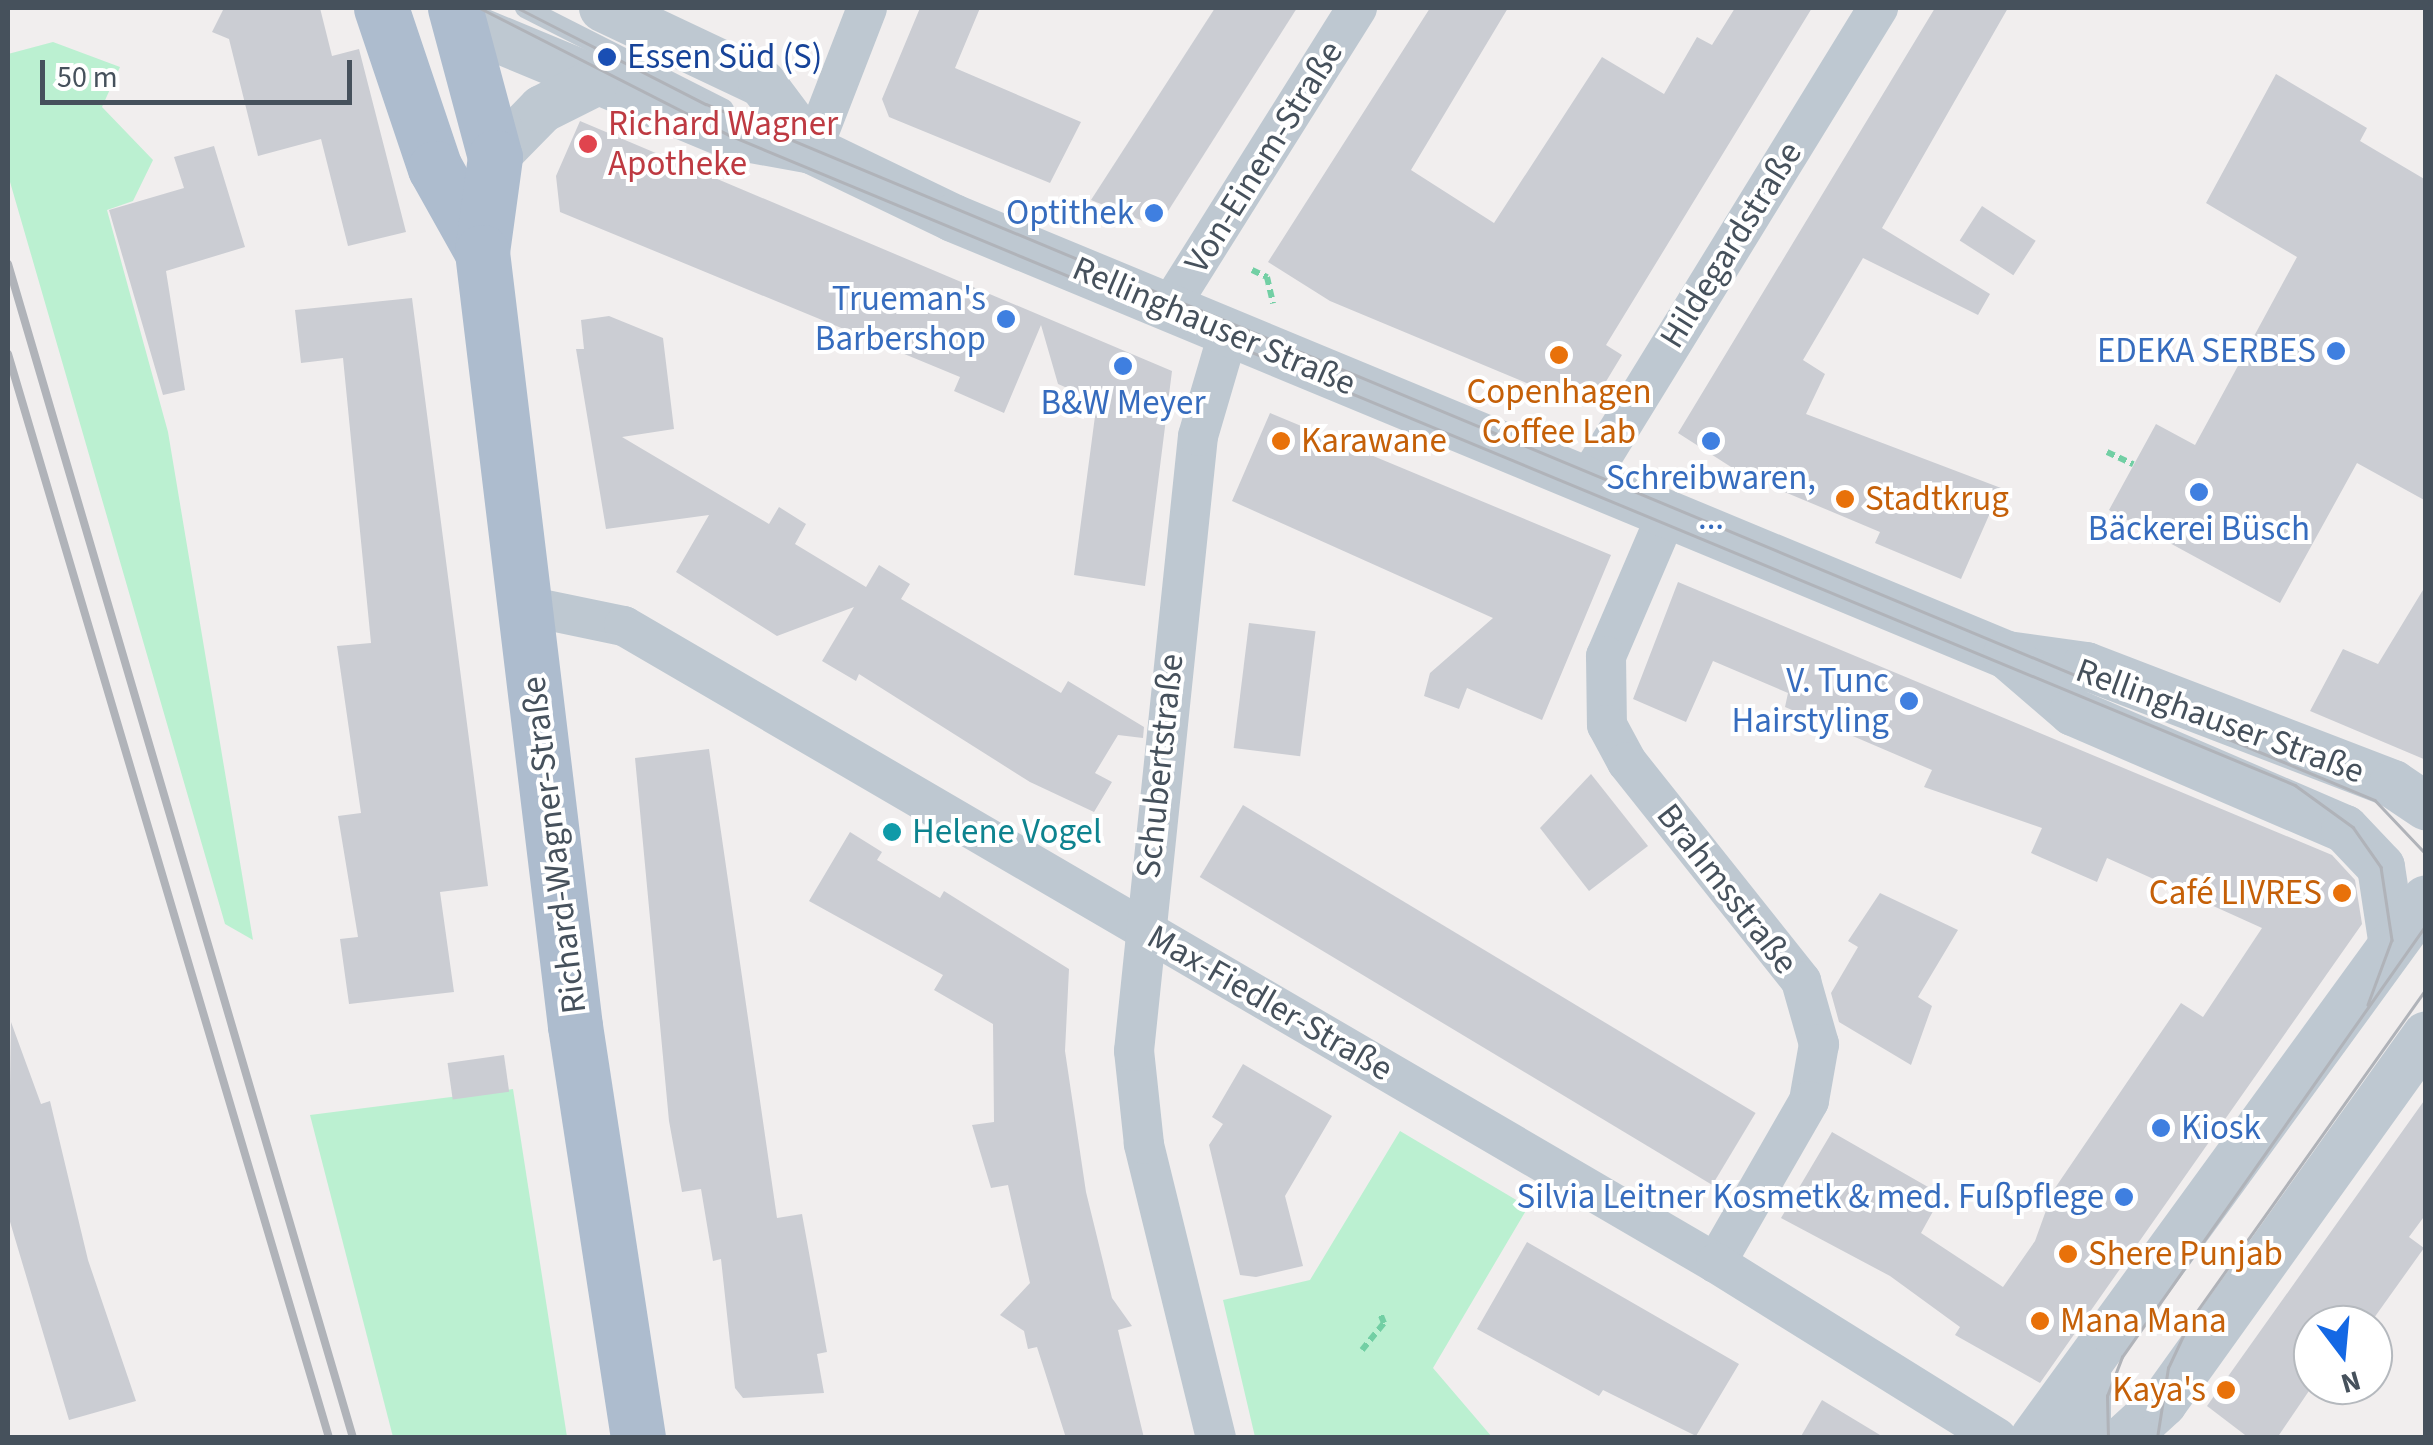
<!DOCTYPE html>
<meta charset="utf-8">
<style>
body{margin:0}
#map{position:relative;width:2433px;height:1445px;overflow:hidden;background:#f1eeee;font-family:"Source Sans 3",sans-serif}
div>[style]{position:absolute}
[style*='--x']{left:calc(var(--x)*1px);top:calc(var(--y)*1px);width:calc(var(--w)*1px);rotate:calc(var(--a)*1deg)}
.green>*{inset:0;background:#bbf0d1}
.building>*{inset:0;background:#cbcdd3;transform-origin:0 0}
.path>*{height:6px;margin-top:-3px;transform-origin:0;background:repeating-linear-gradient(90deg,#72cfa4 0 8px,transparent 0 13px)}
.service>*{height:20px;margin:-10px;padding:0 10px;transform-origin:10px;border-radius:10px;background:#bec8d1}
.minor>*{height:40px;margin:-20px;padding:0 20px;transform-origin:20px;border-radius:20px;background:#bec8d1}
.tertiary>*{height:48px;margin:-24px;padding:0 24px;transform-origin:24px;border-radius:24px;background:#bec8d1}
.primary>*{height:55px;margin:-27.5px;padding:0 27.5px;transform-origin:27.5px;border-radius:27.5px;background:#adbcce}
.tram>*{height:2.5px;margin:-1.25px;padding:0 1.25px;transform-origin:1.25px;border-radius:1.25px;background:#b0b3b9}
.rail>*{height:8px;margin:-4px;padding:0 4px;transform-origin:4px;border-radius:4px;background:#b0b3b9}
.dots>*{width:28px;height:28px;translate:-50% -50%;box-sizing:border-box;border:5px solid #fff;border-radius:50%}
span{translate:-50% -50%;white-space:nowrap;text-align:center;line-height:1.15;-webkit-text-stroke:8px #fff;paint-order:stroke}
.transit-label{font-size:35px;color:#164399}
.left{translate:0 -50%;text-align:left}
.health-label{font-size:35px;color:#be3a42}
.street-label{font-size:35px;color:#46515c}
.shop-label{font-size:35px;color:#366cbe}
.right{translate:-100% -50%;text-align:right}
.food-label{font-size:35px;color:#c56008}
.culture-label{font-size:35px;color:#0d838f}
.frame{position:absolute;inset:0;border:10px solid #46515c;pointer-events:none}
.north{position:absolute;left:2293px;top:1305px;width:100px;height:100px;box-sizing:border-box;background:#fff;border:2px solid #b5b9be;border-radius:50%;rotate:164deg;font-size:28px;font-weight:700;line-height:40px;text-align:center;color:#46515c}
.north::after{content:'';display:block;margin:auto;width:35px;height:45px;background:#1468e4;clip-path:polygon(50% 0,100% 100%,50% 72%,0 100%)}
.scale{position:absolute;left:40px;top:60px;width:312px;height:45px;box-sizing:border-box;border:5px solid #46515c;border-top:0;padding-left:12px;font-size:30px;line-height:35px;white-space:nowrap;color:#46515c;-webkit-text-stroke:8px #fff;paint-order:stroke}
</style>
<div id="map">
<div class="green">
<div style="clip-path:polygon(53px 42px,120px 67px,102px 107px,153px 160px,133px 201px,107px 210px,168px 432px,253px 940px,225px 924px,8px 175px,8px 54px)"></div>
<div style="clip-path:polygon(513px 1089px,567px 1437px,393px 1437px,310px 1115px)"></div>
<div style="clip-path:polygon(1400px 1131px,1528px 1207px,1433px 1368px,1492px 1437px,1255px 1437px,1223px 1300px,1310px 1280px)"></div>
</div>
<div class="building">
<div style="clip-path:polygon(224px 8px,320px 8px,332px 56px,359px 49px,406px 232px,348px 246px,321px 139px,258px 156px,229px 39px,212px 32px)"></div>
<div style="clip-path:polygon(920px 8px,980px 8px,955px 68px,1081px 122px,1050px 183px,889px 117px,882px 99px)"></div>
<div style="clip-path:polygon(1215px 8px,1297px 8px,1163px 219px,1148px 223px,1091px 200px)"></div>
<div style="clip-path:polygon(1430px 8px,1508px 8px,1411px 170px,1494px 223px,1602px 57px,1664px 94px,1697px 37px,1712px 45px,1735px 8px,1812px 8px,1606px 345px,1622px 355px,1599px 393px,1572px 402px,1330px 301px,1268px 262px)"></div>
<div style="clip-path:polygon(1935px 8px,2008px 8px,1882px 228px,1990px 294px,1978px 315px,1863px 258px,1803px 360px,1825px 374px,1806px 414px,2001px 488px,1961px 579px,1875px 543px,1880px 532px,1742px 474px,1678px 433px)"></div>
<div style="clip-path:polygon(2276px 74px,2367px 128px,2360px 141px,2426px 180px,2426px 501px,2357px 463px,2280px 603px,2109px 510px,2156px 424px,2195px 445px,2297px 257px,2206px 203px)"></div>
<div style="clip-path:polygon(580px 121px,1172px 371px,1145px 586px,1074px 575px,1097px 401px,1058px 384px,1041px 325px,1004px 413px,954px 391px,960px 377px,560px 212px,556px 176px)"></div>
<div style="clip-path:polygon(214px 146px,245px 247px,166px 271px,185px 390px,163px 395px,109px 210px,184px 188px,174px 157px)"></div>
<div style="left:1982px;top:206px;width:64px;height:41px;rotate:33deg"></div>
<div style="clip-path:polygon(412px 298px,488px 886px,440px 892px,454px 992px,349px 1004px,340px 939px,358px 937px,338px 816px,361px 813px,337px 646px,371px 643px,343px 358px,301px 363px,295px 310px)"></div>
<div style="clip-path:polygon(609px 316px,663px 338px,674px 429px,622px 437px,769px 524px,779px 507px,806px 524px,795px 544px,866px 587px,879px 565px,910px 584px,901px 599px,1061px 693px,1068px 681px,1144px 727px,1143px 738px,1118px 735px,1095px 773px,1112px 782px,1094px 812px,1030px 782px,859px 674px,856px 681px,822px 661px,854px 607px,777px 636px,676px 572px,709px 515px,606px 529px,576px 349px,584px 349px,581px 320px)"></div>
<div style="clip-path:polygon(1270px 413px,1611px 555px,1542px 720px,1467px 688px,1459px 709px,1424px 696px,1430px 673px,1493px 618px,1232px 501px)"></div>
<div style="clip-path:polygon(1678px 582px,2332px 855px,2355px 880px,2362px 924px,2040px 1383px,1955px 1335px,1960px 1327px,1890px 1276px,1781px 1218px,1832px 1132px,1942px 1195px,1921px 1233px,2003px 1287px,2035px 1241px,2053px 1191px,2181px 1003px,2203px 1017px,2262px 928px,2107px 858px,2097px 882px,2031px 853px,2042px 828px,1924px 787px,1932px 770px,1785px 707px,1788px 693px,1713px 661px,1686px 722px,1633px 699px)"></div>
<div style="clip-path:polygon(2426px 585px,2426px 760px,2310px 711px,2343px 649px,2378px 664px)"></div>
<div style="left:1249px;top:623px;width:67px;height:126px;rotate:7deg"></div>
<div style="clip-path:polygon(709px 749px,777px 1218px,802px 1214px,827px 1352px,817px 1354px,824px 1393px,743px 1398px,735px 1388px,721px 1259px,713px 1261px,701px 1189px,682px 1192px,669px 1121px,635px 758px)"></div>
<div style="clip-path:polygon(1591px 774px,1648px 846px,1589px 891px,1540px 828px)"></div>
<div style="left:1243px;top:805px;width:598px;height:84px;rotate:31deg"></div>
<div style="clip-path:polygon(850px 832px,882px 852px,877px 860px,940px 898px,944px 891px,1069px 969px,1065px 1051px,1086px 1192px,1112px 1298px,1132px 1326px,1118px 1330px,1144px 1438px,1066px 1438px,1037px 1347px,1028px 1349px,1024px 1331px,1000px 1315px,1030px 1283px,1008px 1185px,991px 1188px,972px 1125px,994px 1122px,993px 1024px,934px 990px,943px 975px,809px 901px)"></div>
<div style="clip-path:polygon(1880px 893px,1958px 930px,1918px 997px,1932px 1006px,1911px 1065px,1839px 1022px,1831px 993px,1858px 947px,1848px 941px)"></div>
<div style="clip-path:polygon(11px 1022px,41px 1104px,50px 1101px,88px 1260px,136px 1401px,69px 1420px,8px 1215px)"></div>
<div style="left:504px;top:1055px;width:37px;height:57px;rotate:82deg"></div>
<div style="clip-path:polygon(1243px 1064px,1332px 1116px,1285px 1196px,1303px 1266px,1256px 1277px,1240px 1275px,1209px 1145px,1223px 1124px,1212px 1117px)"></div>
<div style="clip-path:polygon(2426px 1098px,2426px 1214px,2409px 1237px,2424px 1248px,2369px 1325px,2313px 1325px,2313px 1385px,2277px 1438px,2249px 1438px,2207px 1406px)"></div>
<div style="clip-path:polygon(1527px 1242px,1739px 1364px,1696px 1436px,1603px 1390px,1599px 1396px,1477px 1329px)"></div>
<div style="clip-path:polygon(1822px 1400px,1885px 1438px,1800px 1438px)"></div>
</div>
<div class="path">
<div style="--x:1252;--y:270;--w:17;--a:25"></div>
<div style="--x:1267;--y:277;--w:27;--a:77"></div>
<div style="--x:2107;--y:452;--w:29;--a:25"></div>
<div style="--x:1362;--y:1350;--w:35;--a:-51"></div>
<div style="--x:1384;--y:1323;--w:11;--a:-112"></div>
</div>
<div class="service">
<div style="--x:525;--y:8;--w:223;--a:26.9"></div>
</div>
<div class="minor">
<div style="--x:812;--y:150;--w:152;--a:-68.8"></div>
<div style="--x:1170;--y:306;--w:352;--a:-57.9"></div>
<div style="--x:1586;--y:483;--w:558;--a:-58.42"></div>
<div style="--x:1667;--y:514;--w:155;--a:113.2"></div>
<div style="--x:1606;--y:656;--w:69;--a:89.2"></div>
<div style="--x:1607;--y:725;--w:42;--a:61.6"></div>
<div style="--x:1627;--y:762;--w:280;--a:51.5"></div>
<div style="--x:1801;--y:981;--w:66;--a:74.1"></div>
<div style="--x:1819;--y:1044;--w:58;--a:100"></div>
<div style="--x:1809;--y:1101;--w:187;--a:119.9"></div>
<div style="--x:527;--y:606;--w:99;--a:11.7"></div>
<div style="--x:624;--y:626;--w:1264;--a:30.26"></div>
<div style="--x:1716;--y:1263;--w:331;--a:31.9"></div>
<div style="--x:1216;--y:1438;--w:303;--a:-103.8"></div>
<div style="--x:1144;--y:1144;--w:94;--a:-96.1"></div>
<div style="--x:1134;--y:1051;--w:618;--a:-84.06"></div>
<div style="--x:1198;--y:436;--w:109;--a:-73.6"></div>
</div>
<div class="tertiary">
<div style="--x:603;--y:8;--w:176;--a:25.3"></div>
<div style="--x:762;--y:83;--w:84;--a:53.3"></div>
<div style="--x:459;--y:23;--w:292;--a:22.5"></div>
<div style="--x:729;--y:135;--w:84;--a:10.2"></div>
<div style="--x:812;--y:150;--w:157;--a:25.7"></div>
<div style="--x:953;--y:218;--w:1141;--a:22.52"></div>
<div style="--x:2007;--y:655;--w:80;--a:7.9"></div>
<div style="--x:2086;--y:666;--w:329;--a:21"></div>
<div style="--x:2393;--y:784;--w:40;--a:34"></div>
<div style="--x:495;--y:157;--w:67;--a:-45.6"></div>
<div style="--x:542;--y:109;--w:58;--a:-26.6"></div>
<div style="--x:2007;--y:655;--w:87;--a:40.8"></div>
<div style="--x:2073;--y:712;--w:296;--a:23.3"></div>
<div style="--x:2345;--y:829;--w:52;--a:46.5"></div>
<div style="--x:2381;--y:867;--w:74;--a:81.4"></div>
<div style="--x:2034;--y:1438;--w:666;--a:-53.97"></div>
<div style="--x:2087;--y:1438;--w:67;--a:-90"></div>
<div style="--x:2125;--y:1438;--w:52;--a:-42.6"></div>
<div style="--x:2163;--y:1403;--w:452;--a:-54.4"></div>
</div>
<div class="primary">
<div style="--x:381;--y:8;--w:169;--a:71.4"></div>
<div style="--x:435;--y:168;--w:96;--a:60.8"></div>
<div style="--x:455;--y:8;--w:154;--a:75"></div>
<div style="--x:495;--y:157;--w:96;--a:97.8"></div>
<div style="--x:482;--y:252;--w:780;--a:83.15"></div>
<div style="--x:575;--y:1026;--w:417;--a:81.3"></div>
</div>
<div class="tram">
<div style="--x:480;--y:8;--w:280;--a:27"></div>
<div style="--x:729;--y:135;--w:1696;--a:22.54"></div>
<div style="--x:2295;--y:785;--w:72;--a:35.9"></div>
<div style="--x:2353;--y:827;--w:49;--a:55"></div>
<div style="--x:2381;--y:867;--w:74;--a:81.4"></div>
<div style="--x:2392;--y:940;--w:69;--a:110.3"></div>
<div style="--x:518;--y:8;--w:211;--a:27.1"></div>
<div style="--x:706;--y:104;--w:1808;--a:22.64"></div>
<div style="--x:2375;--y:800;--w:74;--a:46.6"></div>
<div style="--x:2108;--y:1438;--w:42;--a:-91.4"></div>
<div style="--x:2107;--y:1396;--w:42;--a:-69"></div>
<div style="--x:2122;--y:1357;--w:528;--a:-54.87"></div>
<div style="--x:2157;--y:1438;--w:71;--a:-81.1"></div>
<div style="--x:2168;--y:1368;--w:52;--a:-64.9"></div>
<div style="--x:2190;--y:1321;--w:407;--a:-54.6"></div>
</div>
<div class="rail">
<div style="--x:8;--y:264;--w:1224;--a:73.62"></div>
<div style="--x:8;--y:354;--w:1131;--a:73.5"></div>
</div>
<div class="dots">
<div style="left:607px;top:57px;background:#1a4fb4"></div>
<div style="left:588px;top:144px;background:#e0444e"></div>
<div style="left:1154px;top:213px;background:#3f7fe0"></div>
<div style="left:1006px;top:319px;background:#3f7fe0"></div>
<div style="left:2336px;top:351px;background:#3f7fe0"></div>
<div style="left:1559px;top:355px;background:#e8710a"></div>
<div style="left:1123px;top:366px;background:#3f7fe0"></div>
<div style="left:1281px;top:441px;background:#e8710a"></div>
<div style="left:1711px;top:441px;background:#3f7fe0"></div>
<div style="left:2199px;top:492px;background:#3f7fe0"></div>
<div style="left:1845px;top:499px;background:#e8710a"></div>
<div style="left:1909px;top:701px;background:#3f7fe0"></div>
<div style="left:892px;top:832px;background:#0f9aa8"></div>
<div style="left:2342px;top:893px;background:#e8710a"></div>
<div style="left:2161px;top:1128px;background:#3f7fe0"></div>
<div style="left:2124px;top:1197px;background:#3f7fe0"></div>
<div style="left:2068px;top:1254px;background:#e8710a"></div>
<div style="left:2040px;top:1321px;background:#e8710a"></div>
<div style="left:2226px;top:1390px;background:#e8710a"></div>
</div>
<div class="transit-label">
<span class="left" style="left:627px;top:57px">Essen Süd (S)</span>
</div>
<div class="health-label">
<span class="left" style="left:608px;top:144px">Richard Wagner<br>Apotheke</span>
</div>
<div class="street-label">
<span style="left:1264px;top:157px;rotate:-58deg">Von-Einem-Straße</span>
<span style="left:1731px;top:245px;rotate:-58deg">Hildegardstraße</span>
<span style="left:1214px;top:326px;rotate:23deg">Rellinghauser Straße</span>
<span style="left:2220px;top:721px;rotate:20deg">Rellinghauser Straße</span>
<span style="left:1160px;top:766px;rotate:-84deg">Schubertstraße</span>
<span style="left:554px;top:845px;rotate:-97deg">Richard-Wagner-Straße</span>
<span style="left:1727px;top:889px;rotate:52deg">Brahmsstraße</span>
<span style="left:1270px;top:1003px;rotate:30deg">Max-Fiedler-Straße</span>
</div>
<div class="shop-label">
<span class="right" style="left:1134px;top:213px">Optithek</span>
<span class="right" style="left:986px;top:319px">Trueman's<br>Barbershop</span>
<span class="right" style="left:2316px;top:351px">EDEKA SERBES</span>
<span style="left:1123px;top:403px">B&amp;W Meyer</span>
<span style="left:1711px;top:498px">Schreibwaren,<br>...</span>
<span style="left:2199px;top:529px">Bäckerei Büsch</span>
<span class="right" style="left:1889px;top:701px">V. Tunc<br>Hairstyling</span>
<span class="left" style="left:2181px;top:1128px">Kiosk</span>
<span class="right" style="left:2104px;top:1197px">Silvia Leitner Kosmetk &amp; med. Fußpflege</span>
</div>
<div class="food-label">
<span style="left:1559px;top:412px">Copenhagen<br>Coffee Lab</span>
<span class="left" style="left:1301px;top:441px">Karawane</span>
<span class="left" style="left:1865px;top:499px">Stadtkrug</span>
<span class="right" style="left:2322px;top:893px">Café LIVRES</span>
<span class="left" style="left:2088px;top:1254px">Shere Punjab</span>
<span class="left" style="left:2060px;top:1321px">Mana Mana</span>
<span class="right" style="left:2206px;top:1390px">Kaya's</span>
</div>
<div class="culture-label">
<span class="left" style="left:912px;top:832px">Helene Vogel</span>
</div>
<div class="frame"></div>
<div class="north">N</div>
<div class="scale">50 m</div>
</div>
